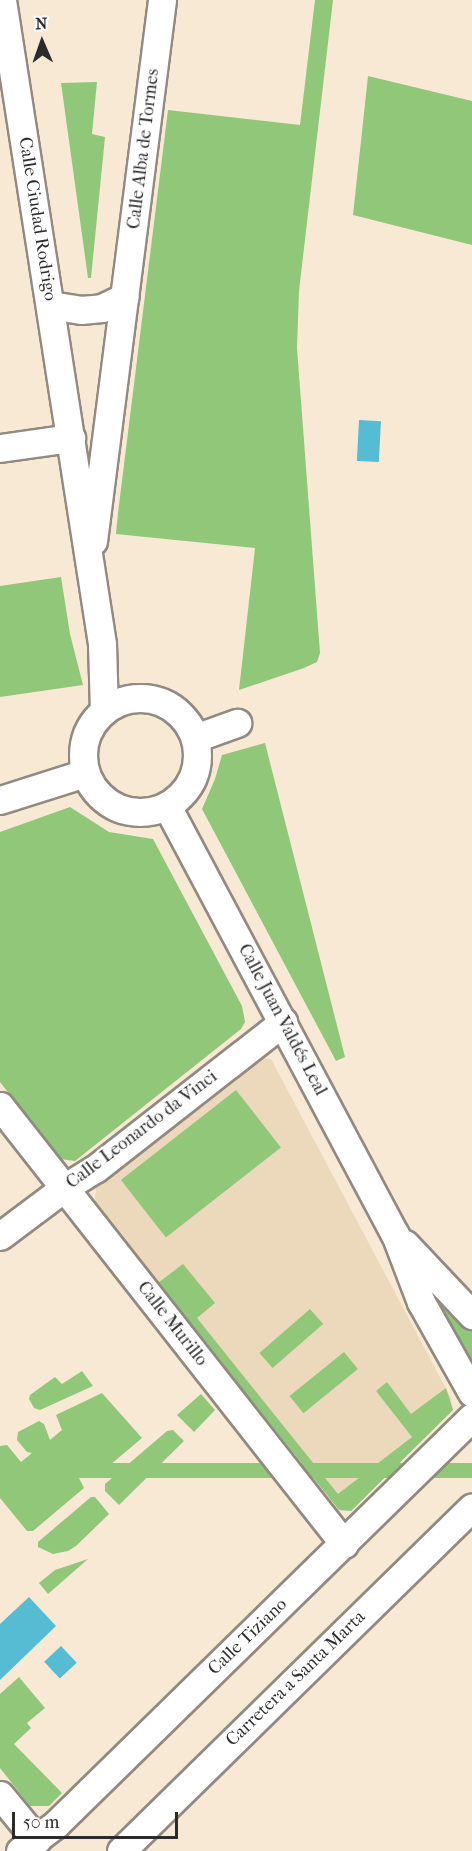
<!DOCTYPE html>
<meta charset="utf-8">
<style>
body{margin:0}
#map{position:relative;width:472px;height:1851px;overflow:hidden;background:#f8e9d5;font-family:"IM FELL French Canon",serif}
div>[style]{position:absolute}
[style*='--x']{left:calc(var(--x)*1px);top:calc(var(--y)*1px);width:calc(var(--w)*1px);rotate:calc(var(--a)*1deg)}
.built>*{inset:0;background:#ecd8ba}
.green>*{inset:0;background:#91c779;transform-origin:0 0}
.water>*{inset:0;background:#56bcd4;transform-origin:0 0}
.roads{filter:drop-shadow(2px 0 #928a80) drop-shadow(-2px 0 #928a80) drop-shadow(0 2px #928a80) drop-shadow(0 -2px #928a80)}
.minor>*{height:27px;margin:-13.5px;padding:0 13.5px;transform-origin:13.5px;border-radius:13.5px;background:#fff}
.minor>.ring{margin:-13.5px;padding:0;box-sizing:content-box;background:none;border:27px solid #fff;border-radius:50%}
span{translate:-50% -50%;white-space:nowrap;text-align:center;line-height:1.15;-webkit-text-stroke:4.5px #fff;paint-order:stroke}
.street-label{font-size:18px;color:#2b2b2b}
.north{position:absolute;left:12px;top:12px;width:60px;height:60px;-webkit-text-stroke:4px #fff;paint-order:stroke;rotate:358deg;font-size:16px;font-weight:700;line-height:24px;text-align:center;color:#2b2b2b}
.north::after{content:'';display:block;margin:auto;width:21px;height:27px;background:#2b2b2b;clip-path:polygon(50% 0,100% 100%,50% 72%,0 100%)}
.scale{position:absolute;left:12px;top:1812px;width:166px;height:27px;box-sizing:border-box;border:3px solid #2b2b2b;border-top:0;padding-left:8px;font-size:18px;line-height:21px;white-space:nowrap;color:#2b2b2b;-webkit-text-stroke:4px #fff;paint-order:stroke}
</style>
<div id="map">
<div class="built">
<div style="clip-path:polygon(257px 1058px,271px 1059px,451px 1398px,453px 1410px,351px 1511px,339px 1510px,95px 1204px,96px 1186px)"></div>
</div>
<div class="green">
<div style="clip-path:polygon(315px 0,333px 0,299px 291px,297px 348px,320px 653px,317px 662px,304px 668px,239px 690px,255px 548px,116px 534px,118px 513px,168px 110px,300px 125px)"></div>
<div style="clip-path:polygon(368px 76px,472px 101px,472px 245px,353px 215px)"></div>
<div style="clip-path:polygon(97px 82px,92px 134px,105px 137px,91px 278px,88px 278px,61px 83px)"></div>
<div style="clip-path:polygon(61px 577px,70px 634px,83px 685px,0 697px,0 586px)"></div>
<div style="clip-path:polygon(265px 743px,345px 1057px,336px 1061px,202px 809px,215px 779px,222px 755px)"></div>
<div style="clip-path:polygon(70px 807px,109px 832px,153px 839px,242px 1006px,245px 1022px,241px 1029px,75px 1161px,60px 1159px,0 1082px,0 832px)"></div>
<div style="left:236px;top:1090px;width:73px;height:146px;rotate:52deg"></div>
<div style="clip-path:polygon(183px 1264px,215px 1303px,197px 1318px,338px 1494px,412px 1437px,376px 1391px,387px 1382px,411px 1414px,446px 1388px,453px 1410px,351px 1511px,339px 1510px,158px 1283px)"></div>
<div style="clip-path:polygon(449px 1305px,472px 1328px,472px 1372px,439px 1311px,442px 1306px)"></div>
<div style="left:310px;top:1309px;width:20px;height:67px;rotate:49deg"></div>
<div style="left:344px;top:1352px;width:22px;height:70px;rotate:51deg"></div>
<div style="clip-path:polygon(82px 1371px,93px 1386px,40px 1410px,34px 1408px,29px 1399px,30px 1395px,55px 1377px,62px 1384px)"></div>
<div style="clip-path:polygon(102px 1393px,142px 1438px,97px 1476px,93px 1477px,89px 1469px,79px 1478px,84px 1488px,33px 1531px,27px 1531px,0 1498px,0 1446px,7px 1445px,21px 1462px,32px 1453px,27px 1452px,17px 1440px,18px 1432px,39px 1421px,44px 1424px,50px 1440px,62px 1430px,56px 1415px)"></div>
<div style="clip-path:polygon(201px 1394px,215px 1410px,194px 1432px,177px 1415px)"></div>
<div style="clip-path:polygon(173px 1430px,184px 1441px,119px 1505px,105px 1491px,105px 1484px,167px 1431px)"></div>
<div style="left:472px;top:1463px;width:15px;height:555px;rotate:90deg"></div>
<div style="clip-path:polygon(91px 1497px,95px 1497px,109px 1514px,76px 1546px,68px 1551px,53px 1554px,38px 1547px,38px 1542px)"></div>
<div style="clip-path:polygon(88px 1559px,48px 1594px,39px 1583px,55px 1570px)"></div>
<div style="clip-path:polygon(19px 1677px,45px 1708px,27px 1723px,31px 1728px,14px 1744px,62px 1793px,49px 1806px,30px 1806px,0 1768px,0 1694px)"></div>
</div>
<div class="water">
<div style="left:359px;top:420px;width:22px;height:41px;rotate:3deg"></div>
<div style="clip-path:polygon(29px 1597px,56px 1626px,0 1680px,0 1624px)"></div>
<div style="left:61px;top:1646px;width:23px;height:23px;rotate:47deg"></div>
</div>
<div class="roads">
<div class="minor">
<div style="--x:2;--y:0;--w:652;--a:81.17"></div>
<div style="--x:102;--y:644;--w:66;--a:88.3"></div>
<div style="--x:50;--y:305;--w:31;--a:9"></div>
<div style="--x:81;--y:310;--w:21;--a:-5"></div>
<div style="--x:102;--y:308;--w:25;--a:-26"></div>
<div style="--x:0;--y:448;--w:72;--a:-8"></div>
<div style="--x:93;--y:541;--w:545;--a:-82.73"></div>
<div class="ring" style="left:83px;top:698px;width:87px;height:87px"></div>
<div style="--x:195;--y:738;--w:45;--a:-19.7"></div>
<div style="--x:0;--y:800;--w:89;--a:-17.6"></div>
<div style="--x:167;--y:806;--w:485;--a:62"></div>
<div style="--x:395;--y:1234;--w:73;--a:69.1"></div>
<div style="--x:421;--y:1302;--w:104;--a:60.7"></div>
<div style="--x:0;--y:1106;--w:557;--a:51.85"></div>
<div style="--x:0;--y:1236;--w:80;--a:-36.9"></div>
<div style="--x:64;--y:1188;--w:36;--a:-32"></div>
<div style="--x:95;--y:1169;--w:239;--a:-38"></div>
<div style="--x:405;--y:1244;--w:98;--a:46.7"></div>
<div style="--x:0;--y:1795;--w:58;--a:50.6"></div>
<div style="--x:20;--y:1851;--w:45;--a:-36.9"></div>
<div style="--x:56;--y:1824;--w:582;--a:-44.37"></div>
<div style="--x:121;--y:1851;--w:491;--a:-44.4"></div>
</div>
</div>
<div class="street-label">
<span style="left:144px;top:149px;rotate:-83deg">Calle Alba de Tormes</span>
<span style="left:37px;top:219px;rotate:81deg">Calle Ciudad Rodrigo</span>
<span style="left:282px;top:1020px;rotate:62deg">Calle Juan Valdés Leal</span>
<span style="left:142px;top:1130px;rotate:-37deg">Calle Leonardo da Vinci</span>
<span style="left:172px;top:1324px;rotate:52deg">Calle Murillo</span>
<span style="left:248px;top:1637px;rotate:-44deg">Calle Tiziano</span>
<span style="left:296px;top:1679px;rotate:-44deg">Carretera a Santa Marta</span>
</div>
<div class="north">N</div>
<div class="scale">50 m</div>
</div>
